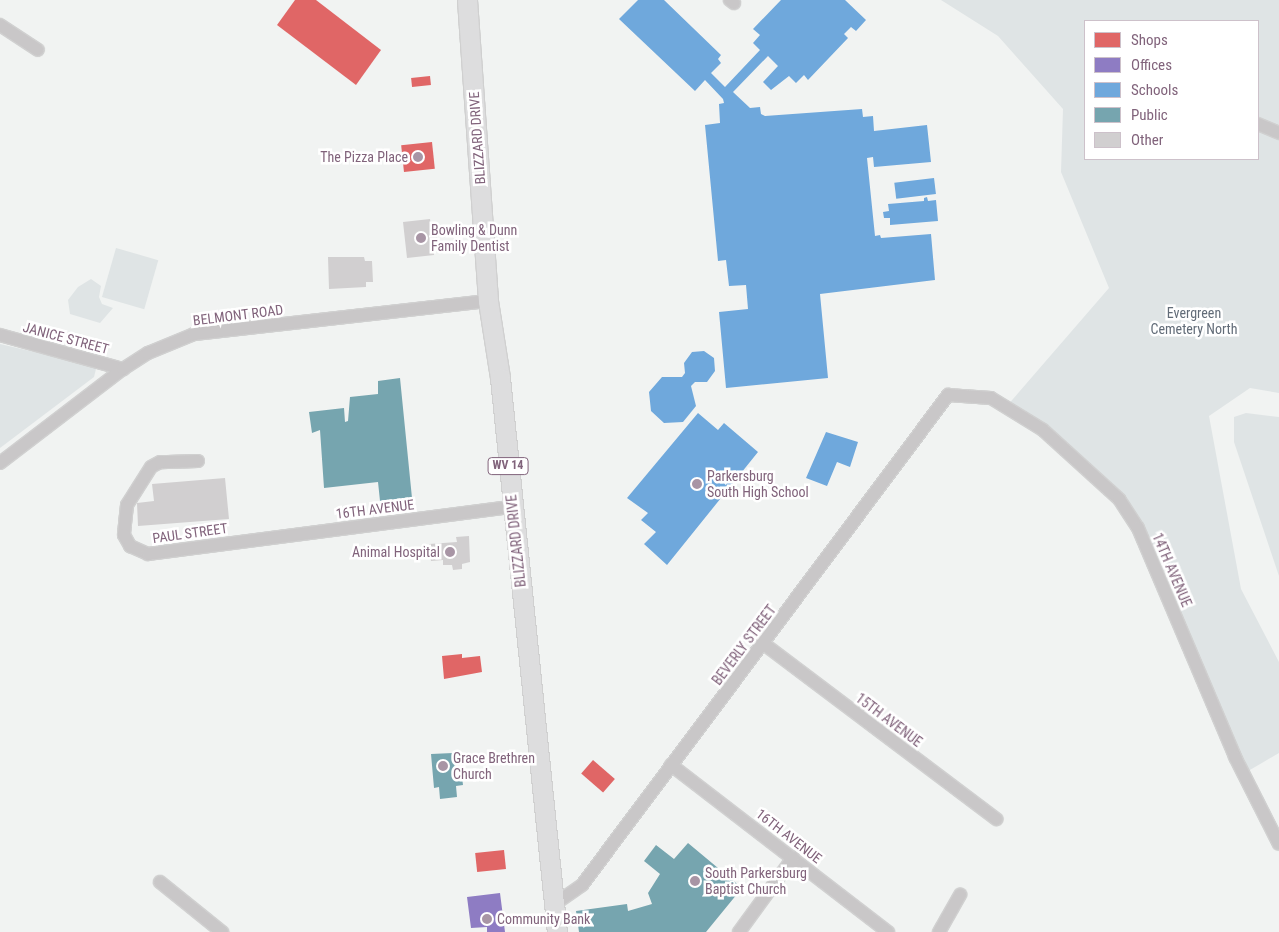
<!DOCTYPE html>
<style>
body{margin:0}
#map{position:relative;width:1279px;height:932px;overflow:hidden;background:#f1f3f2;font-family:"Roboto Condensed",sans-serif}
div>[style]{position:absolute}
[style*='--x']{left:calc(var(--x)*1px);top:calc(var(--y)*1px);width:calc(var(--w)*1px);rotate:calc(var(--a)*1deg)}
.green>*{inset:0;background:#dfe4e5;transform-origin:0 0}
.shops>*{inset:0;background:#e06666;transform-origin:0 0}
.offices>*{inset:0;background:#8e7cc3}
.schools>*{inset:0;background:#6fa8dc;transform-origin:0 0}
.public>*{inset:0;background:#76a5af}
.building>*{inset:0;background:#d1cfd0}
.roads{filter:drop-shadow(1px 0 #d0d0d0) drop-shadow(-1px 0 #d0d0d0) drop-shadow(0 1px #d0d0d0) drop-shadow(0 -1px #d0d0d0)}
.street>*{height:12px;margin:-6px;padding:0 6px;transform-origin:6px;border-radius:6px;background:#c9c7c8}
.primary>*{height:19px;margin:-9.5px;padding:0 9.5px;transform-origin:9.5px;border-radius:9.5px;background:#ddddde}
.dots>*{width:14px;height:14px;translate:-50% -50%;box-sizing:border-box;border:2px solid #fff;border-radius:50%}
span{translate:-50% -50%;white-space:nowrap;text-align:center;line-height:1.15;-webkit-text-stroke:5px #fff;paint-order:stroke}
.shield-label span{padding:1px 4px;background:#fff;border:1px solid;border-radius:4px;-webkit-text-stroke-width:0}
.shield-label{font-size:12px;color:#81637b;font-weight:700}
.street-label{font-size:14px;color:#81637b}
.poi-label{font-size:14px;color:#81637b}
.right{translate:-100% -50%;text-align:right}
.left{translate:0 -50%;text-align:left}
.park-label{font-size:14px;color:#626c78}
.legend{position:absolute;left:1084px;top:20px;width:175px;height:140px;box-sizing:border-box;background:#fff;border:1px solid #cdc1ca;margin:0;padding:6px 9px;list-style:none;font-size:15px;color:#81637b}
.legend li{display:flex;align-items:center;gap:10px;height:25px}
.legend b{width:25px;border:1px solid #cdc1ca}
</style>
<div id="map">
<div class="green">
<div style="clip-path:polygon(evenodd,941px 0,1279px 0,1279px 393px,1250px 388px,1209px 416px,1241px 589px,1279px 662px,1279px 753px,1243px 774px,1119px 499px,1006px 407px,1109px 288px,1061px 172px,1063px 109px,998px 36px,941px 0,1085px 21px,1258px 21px,1258px 159px,1085px 159px,1085px 21px)"></div>
<div style="left:116px;top:248px;width:44px;height:51px;rotate:16deg"></div>
<div style="clip-path:polygon(91px 279px,101px 286px,99px 297px,102px 304px,113px 308px,100px 323px,70px 314px,68px 300px,78px 287px)"></div>
<div style="clip-path:polygon(0 344px,91px 365px,96px 369px,94px 377px,0 448px)"></div>
<div style="clip-path:polygon(1246px 413px,1279px 417px,1279px 576px,1234px 442px,1234px 417px)"></div>
</div>
<div class="shops">
<div style="clip-path:polygon(295px 0,316px 0,381px 50px,356px 85px,277px 25px)"></div>
<div style="left:430px;top:76px;width:9px;height:19px;rotate:84deg"></div>
<div style="left:432px;top:142px;width:27px;height:31px;rotate:84deg"></div>
<div style="clip-path:polygon(462px 654px,462px 658px,480px 656px,482px 672px,444px 679px,442px 656px)"></div>
<div style="left:593px;top:760px;width:29px;height:18px;rotate:41deg"></div>
<div style="left:504px;top:850px;width:19px;height:29px;rotate:84deg"></div>
</div>
<div class="offices">
<div style="clip-path:polygon(500px 893px,505px 932px,487px 932px,487px 927px,471px 928px,467px 897px)"></div>
</div>
<div class="schools">
<div style="clip-path:polygon(638px 0,664px 0,721px 55px,718px 59px,721px 63px,711px 73px,725px 87px,760px 50px,753px 43px,760px 35px,753px 29px,781px 0,845px 0,866px 20px,856px 31px,851px 27px,844px 34px,848px 38px,808px 80px,804px 75px,796px 83px,789px 76px,771px 90px,763px 82px,778px 66px,768px 56px,733px 92px,750px 108px,760px 107px,761px 114px,765px 116px,862px 109px,863px 117px,873px 116px,874px 131px,927px 125px,931px 162px,874px 167px,873px 157px,867px 158px,875px 236px,880px 235px,881px 238px,931px 234px,935px 280px,820px 294px,828px 378px,726px 388px,719px 312px,748px 309px,746px 285px,729px 286px,726px 260px,718px 261px,705px 125px,720px 123px,719px 104px,724px 103px,723px 99px,705px 80px,695px 91px,619px 19px)"></div>
<div style="left:934px;top:178px;width:16px;height:40px;rotate:83deg"></div>
<div style="clip-path:polygon(927px 197px,928px 201px,936px 200px,938px 221px,890px 225px,890px 218px,884px 218px,883px 212px,889px 211px,888px 204px,924px 201px,924px 198px)"></div>
<div style="clip-path:polygon(704px 351px,714px 358px,715px 371px,707px 382px,695px 382px,691px 386px,696px 406px,683px 422px,664px 423px,651px 411px,649px 392px,662px 377px,682px 377px,685px 373px,684px 363px,692px 352px)"></div>
<div style="clip-path:polygon(698px 413px,718px 430px,724px 423px,758px 452px,667px 565px,644px 544px,656px 532px,641px 520px,648px 513px,627px 498px)"></div>
<div style="clip-path:polygon(826px 432px,858px 442px,850px 467px,837px 462px,827px 486px,806px 478px)"></div>
</div>
<div class="public">
<div style="clip-path:polygon(400px 378px,412px 498px,380px 501px,378px 482px,324px 488px,320px 430px,312px 433px,309px 412px,344px 408px,345px 422px,348px 421px,350px 397px,378px 394px,378px 381px)"></div>
<div style="clip-path:polygon(453px 753px,456px 778px,462px 777px,463px 785px,456px 786px,457px 797px,440px 799px,439px 787px,434px 788px,431px 754px)"></div>
<div style="clip-path:polygon(688px 843px,742px 888px,706px 932px,579px 932px,576px 911px,627px 904px,628px 911px,652px 904px,648px 893px,660px 874px,644px 861px,656px 845px,674px 859px)"></div>
</div>
<div class="building">
<div style="clip-path:polygon(430px 219px,432px 235px,437px 234px,437px 242px,433px 242px,434px 255px,407px 258px,403px 222px)"></div>
<div style="clip-path:polygon(328px 257px,364px 257px,365px 261px,372px 261px,373px 282px,366px 282px,366px 287px,329px 289px)"></div>
<div style="clip-path:polygon(225px 478px,229px 519px,138px 526px,137px 503px,154px 501px,152px 484px)"></div>
<div style="clip-path:polygon(469px 536px,470px 562px,462px 564px,462px 569px,453px 570px,452px 565px,443px 565px,443px 560px,431px 561px,429px 544px,457px 542px,456px 537px)"></div>
</div>
<div class="roads">
<div class="street">
<div style="--x:730;--y:0;--w:5;--a:37"></div>
<div style="--x:0;--y:25;--w:45;--a:33.3"></div>
<div style="--x:1258;--y:124;--w:23;--a:23"></div>
<div style="--x:0;--y:335;--w:128;--a:15.5"></div>
<div style="--x:198;--y:461;--w:38;--a:178"></div>
<div style="--x:160;--y:462;--w:10;--a:151"></div>
<div style="--x:151;--y:467;--w:45;--a:122.3"></div>
<div style="--x:127;--y:505;--w:30;--a:96"></div>
<div style="--x:124;--y:535;--w:13;--a:61"></div>
<div style="--x:130;--y:546;--w:20;--a:24"></div>
<div style="--x:148;--y:554;--w:367;--a:-7.4"></div>
<div style="--x:0;--y:463;--w:155;--a:-37.4"></div>
<div style="--x:123;--y:369;--w:30;--a:-33"></div>
<div style="--x:148;--y:353;--w:50;--a:-22.4"></div>
<div style="--x:194;--y:334;--w:296;--a:-6.4"></div>
<div style="--x:764;--y:644;--w:291;--a:37"></div>
<div style="--x:671;--y:765;--w:274;--a:37.6"></div>
<div style="--x:160;--y:882;--w:80;--a:38.9"></div>
<div style="--x:555;--y:904;--w:33;--a:-35"></div>
<div style="--x:582;--y:885;--w:612;--a:-53.24"></div>
<div style="--x:948;--y:395;--w:43;--a:4"></div>
<div style="--x:991;--y:398;--w:61;--a:31.6"></div>
<div style="--x:1043;--y:430;--w:103;--a:42.2"></div>
<div style="--x:1119;--y:499;--w:35;--a:57"></div>
<div style="--x:1138;--y:528;--w:249;--a:67"></div>
<div style="--x:1235;--y:757;--w:97;--a:63.2"></div>
<div style="--x:739;--y:932;--w:92;--a:-53.9"></div>
<div style="--x:939;--y:932;--w:43;--a:-60.4"></div>
</div>
<div class="primary">
<div style="--x:467;--y:0;--w:302;--a:86"></div>
<div style="--x:488;--y:301;--w:78;--a:81.1"></div>
<div style="--x:500;--y:378;--w:557;--a:84.13"></div>
</div>
</div>
<div class="dots">
<div style="left:418px;top:157px;background:#a895a5"></div>
<div style="left:421px;top:238px;background:#a895a5"></div>
<div style="left:697px;top:484px;background:#a895a5"></div>
<div style="left:450px;top:552px;background:#a895a5"></div>
<div style="left:443px;top:766px;background:#a895a5"></div>
<div style="left:695px;top:881px;background:#a895a5"></div>
<div style="left:487px;top:919px;background:#a895a5"></div>
</div>
<div class="shield-label">
<span style="left:508px;top:466px">WV 14</span>
</div>
<div class="street-label">
<span style="left:477px;top:138px;rotate:-94deg">BLIZZARD DRIVE</span>
<span style="left:238px;top:315px;rotate:-7deg">BELMONT ROAD</span>
<span style="left:66px;top:338px;rotate:15deg">JANICE STREET</span>
<span style="left:375px;top:509px;rotate:-7deg">16TH AVENUE</span>
<span style="left:190px;top:533px;rotate:-8deg">PAUL STREET</span>
<span style="left:516px;top:541px;rotate:-96deg">BLIZZARD DRIVE</span>
<span style="left:1172px;top:570px;rotate:67deg">14TH AVENUE</span>
<span style="left:744px;top:645px;rotate:-53deg">BEVERLY STREET</span>
<span style="left:889px;top:720px;rotate:37deg">15TH AVENUE</span>
<span style="left:789px;top:836px;rotate:38deg">16TH AVENUE</span>
</div>
<div class="poi-label">
<span class="right" style="left:408px;top:157px">The Pizza Place</span>
<span class="left" style="left:431px;top:238px">Bowling &amp; Dunn<br>Family Dentist</span>
<span class="left" style="left:707px;top:484px">Parkersburg<br>South High School</span>
<span class="right" style="left:440px;top:552px">Animal Hospital</span>
<span class="left" style="left:453px;top:766px">Grace Brethren<br>Church</span>
<span class="left" style="left:705px;top:881px">South Parkersburg<br>Baptist Church</span>
<span class="left" style="left:497px;top:919px">Community Bank</span>
</div>
<div class="park-label">
<span style="left:1194px;top:321px">Evergreen<br>Cemetery North</span>
</div>
<ul class="legend">
<li><b style="height:14px;background:#e06666"></b>Shops</li>
<li><b style="height:14px;background:#8e7cc3"></b>Offices</li>
<li><b style="height:14px;background:#6fa8dc"></b>Schools</li>
<li><b style="height:14px;background:#76a5af"></b>Public</li>
<li><b style="height:14px;background:#d1cfd0"></b>Other</li>
</ul>
</div>
